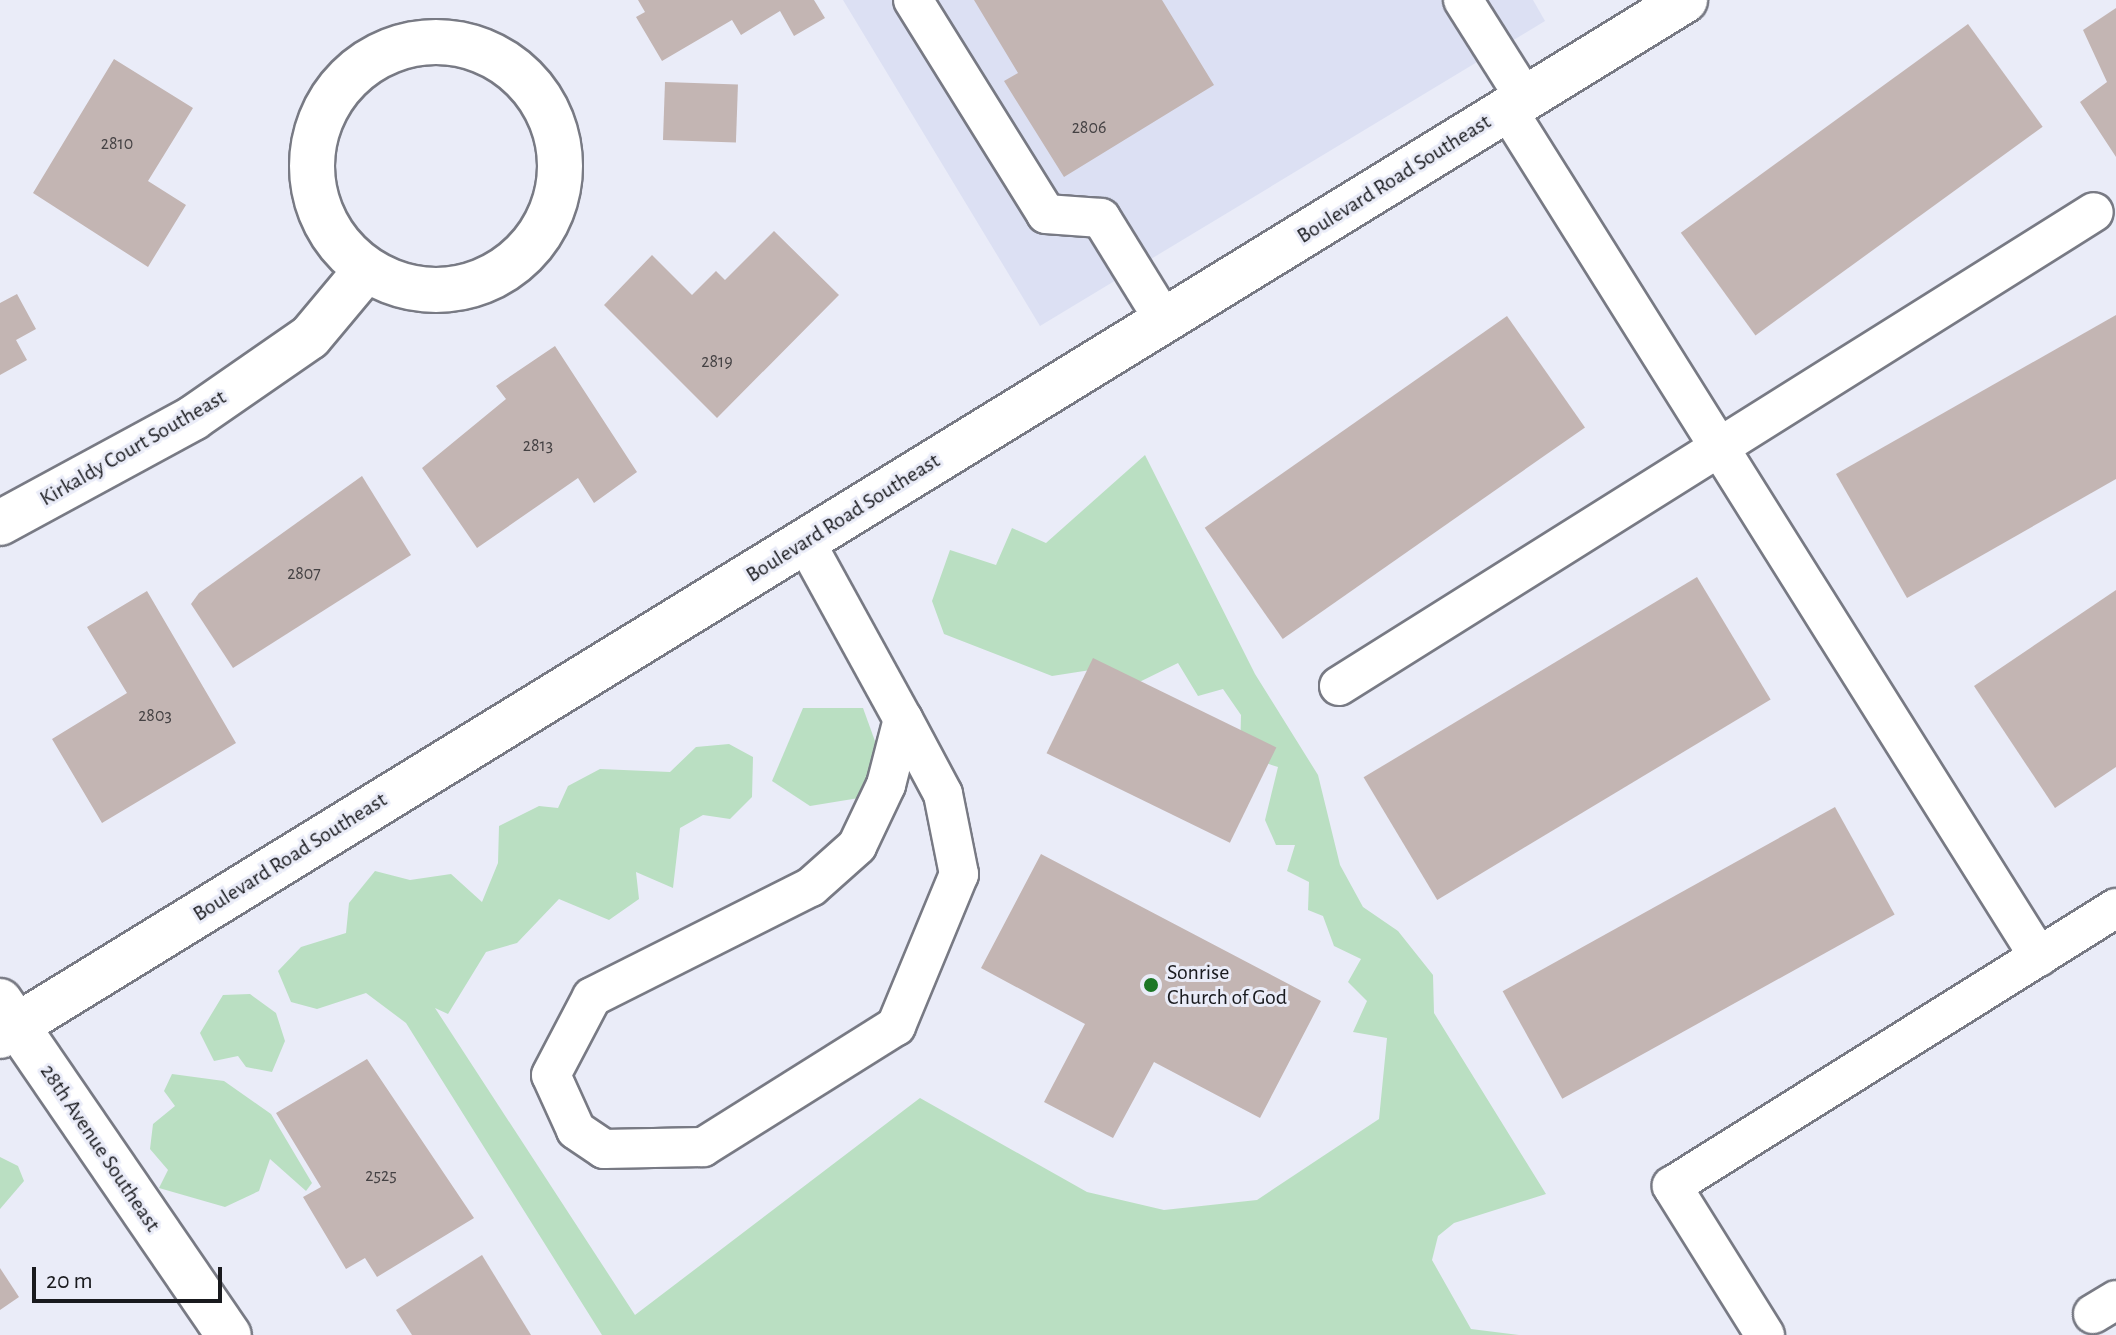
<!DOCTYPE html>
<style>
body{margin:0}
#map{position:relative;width:2116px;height:1335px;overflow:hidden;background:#eaecf8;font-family:"Alegreya Sans",sans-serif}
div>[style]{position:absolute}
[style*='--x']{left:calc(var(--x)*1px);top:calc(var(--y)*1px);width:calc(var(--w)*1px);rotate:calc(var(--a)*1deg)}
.built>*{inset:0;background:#dce0f3}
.green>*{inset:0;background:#badfc2}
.building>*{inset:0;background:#c3b5b3;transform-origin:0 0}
.roads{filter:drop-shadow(2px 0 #787a84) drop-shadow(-2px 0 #787a84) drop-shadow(0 2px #787a84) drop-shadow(0 -2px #787a84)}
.lane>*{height:38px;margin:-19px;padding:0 19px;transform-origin:19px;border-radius:19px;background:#fff}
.street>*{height:44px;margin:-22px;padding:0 22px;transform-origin:22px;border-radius:22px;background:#fff}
.street>.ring{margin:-22px;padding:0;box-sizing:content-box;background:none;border:44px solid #fff;border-radius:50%}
.secondary>*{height:44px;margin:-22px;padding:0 22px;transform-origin:22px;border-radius:22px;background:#fff}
.dots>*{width:22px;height:22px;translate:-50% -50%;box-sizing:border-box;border:4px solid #eaecf8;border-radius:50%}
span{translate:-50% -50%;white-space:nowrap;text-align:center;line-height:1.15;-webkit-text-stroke:6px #eaecf8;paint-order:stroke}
.number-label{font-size:18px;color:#444143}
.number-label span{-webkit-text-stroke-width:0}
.street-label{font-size:22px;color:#191a1e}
.poi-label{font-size:22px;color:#191a1e}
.left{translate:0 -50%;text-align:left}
.scale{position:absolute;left:32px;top:1267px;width:190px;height:36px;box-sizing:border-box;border:4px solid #191a1e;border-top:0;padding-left:10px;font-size:24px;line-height:28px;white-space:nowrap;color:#191a1e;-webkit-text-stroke:6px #eaecf8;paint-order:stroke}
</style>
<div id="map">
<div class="built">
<div style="clip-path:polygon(843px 0,1533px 0,1545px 21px,1040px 326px)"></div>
</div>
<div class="green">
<div style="clip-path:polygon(1145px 455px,1255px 674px,1318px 775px,1340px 865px,1363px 907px,1398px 931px,1433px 975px,1434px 1013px,1546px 1194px,1454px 1223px,1438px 1236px,1432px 1260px,1471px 1329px,1519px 1335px,602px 1335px,406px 1023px,366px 993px,317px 1009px,291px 1002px,278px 971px,301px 947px,346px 933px,349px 903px,375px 871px,410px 880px,451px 874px,482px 902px,498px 863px,499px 826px,539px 806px,558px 808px,568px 786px,600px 769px,670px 772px,696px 747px,729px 744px,753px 757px,752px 797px,730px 819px,703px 815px,680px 828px,673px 888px,636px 872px,639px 899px,609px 920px,559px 899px,517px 943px,486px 952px,448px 1014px,435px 1008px,635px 1315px,920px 1098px,1087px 1192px,1164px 1210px,1257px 1200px,1379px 1119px,1387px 1038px,1353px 1032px,1367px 1001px,1348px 982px,1361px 959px,1334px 946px,1323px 916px,1308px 910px,1309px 882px,1287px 871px,1295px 845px,1276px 845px,1265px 820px,1278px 767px,1240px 755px,1241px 715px,1223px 689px,1198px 696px,1178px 663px,1117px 693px,1097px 669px,1052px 676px,944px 634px,932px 601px,950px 550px,996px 565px,1012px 528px,1046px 543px)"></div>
<div style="clip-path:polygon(803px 708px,863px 708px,880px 755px,865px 797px,810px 806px,772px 781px)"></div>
<div style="clip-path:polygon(250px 994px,276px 1013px,285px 1041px,272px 1072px,246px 1067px,238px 1056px,214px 1061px,200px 1033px,223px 995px)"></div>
<div style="clip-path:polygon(172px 1074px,224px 1081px,271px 1114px,312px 1183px,306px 1191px,270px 1159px,259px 1191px,225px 1207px,159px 1188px,168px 1170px,150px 1149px,153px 1124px,175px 1106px,164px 1091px)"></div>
<div style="clip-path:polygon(0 1157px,18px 1166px,24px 1181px,0 1209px)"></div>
</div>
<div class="building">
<div style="clip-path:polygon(638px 0,814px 0,825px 18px,794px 36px,780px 11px,741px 35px,732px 20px,662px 61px,636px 17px,645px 12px)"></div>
<div style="clip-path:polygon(974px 0,1162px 0,1214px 85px,1064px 177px,1004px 81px,1018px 73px)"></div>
<div style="clip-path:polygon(2116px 8px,2116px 157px,2080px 102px,2107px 82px,2083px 30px)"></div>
<div style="left:1968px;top:24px;width:127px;height:355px;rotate:54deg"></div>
<div style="clip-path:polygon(114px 59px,193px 108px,148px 181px,186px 205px,148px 267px,33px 193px)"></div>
<div style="left:665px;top:82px;width:73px;height:58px;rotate:2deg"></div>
<div style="clip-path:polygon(774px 231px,839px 295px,717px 418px,604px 305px,652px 255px,692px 295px,716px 271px,725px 280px)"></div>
<div style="clip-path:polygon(17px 294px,36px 329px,16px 340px,27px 360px,0 375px,0 303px)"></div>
<div style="clip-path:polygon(2116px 315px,2116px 479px,1907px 598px,1836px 474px)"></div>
<div style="left:1507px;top:316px;width:136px;height:369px;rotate:55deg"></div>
<div style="clip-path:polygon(555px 346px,637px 472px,594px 503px,578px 478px,477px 548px,422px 468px,506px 399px,496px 386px)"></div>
<div style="clip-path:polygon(362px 476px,411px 555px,233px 668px,191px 604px,199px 593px)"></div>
<div style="left:1697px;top:577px;width:143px;height:389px;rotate:59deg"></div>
<div style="clip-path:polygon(2116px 590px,2116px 767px,2055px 808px,1974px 686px)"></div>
<div style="clip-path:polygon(147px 591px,236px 743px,102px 823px,52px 739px,127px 693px,87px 627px)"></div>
<div style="left:1093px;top:658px;width:204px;height:106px;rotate:26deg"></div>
<div style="left:1835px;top:807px;width:123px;height:380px;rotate:61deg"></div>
<div style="clip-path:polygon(1041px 854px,1321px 1001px,1260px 1118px,1154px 1062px,1113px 1138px,1044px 1102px,1085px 1024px,981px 968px)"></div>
<div style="clip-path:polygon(367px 1059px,474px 1218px,377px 1277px,365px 1258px,346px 1269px,303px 1197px,321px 1187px,276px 1113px)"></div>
<div style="clip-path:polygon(482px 1255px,531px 1335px,412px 1335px,396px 1310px)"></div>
<div style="clip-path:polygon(0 1268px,19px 1297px,0 1310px)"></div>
</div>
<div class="roads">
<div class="lane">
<div style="--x:913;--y:0;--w:252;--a:58.1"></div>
<div style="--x:1046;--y:214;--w:55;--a:4.2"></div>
<div style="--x:1101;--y:218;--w:120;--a:58.3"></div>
<div style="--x:1463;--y:0;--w:116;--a:57.7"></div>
<div style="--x:1507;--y:109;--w:1001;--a:57.9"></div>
<div style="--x:805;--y:541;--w:203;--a:61.2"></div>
<div style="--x:903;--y:719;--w:85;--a:61.9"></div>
<div style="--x:943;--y:794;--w:82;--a:78.7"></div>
<div style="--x:959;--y:874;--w:165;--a:112.5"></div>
<div style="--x:896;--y:1026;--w:228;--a:147.9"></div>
<div style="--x:703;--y:1147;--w:99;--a:178.8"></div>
<div style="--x:604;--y:1149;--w:34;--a:-146"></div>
<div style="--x:576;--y:1130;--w:60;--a:-114.4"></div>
<div style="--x:551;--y:1075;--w:88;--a:-62.3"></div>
<div style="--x:592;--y:997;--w:245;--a:-26.7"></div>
<div style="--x:811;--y:887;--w:62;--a:-41.7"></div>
<div style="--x:857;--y:846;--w:68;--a:-64.6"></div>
<div style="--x:886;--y:785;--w:68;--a:-75.6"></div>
<div style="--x:1339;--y:686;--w:891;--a:-32.12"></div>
<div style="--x:2093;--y:1314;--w:27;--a:-31"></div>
<div style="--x:1765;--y:1335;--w:176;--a:-122"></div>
<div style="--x:1672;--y:1186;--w:524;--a:-32.05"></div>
</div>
<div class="street">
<div class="ring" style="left:312px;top:42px;width:204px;height:204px"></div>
<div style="--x:0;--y:523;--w:220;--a:-28.5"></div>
<div style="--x:193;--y:418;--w:142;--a:-34.7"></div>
<div style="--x:310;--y:337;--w:87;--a:-50.1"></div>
<div style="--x:0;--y:1001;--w:405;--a:55.6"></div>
</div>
<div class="secondary">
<div style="--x:0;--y:1036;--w:1978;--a:-31.58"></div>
</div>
</div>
<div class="dots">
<div style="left:1151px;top:985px;background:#1c7726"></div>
</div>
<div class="number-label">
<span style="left:1089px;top:128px">2806</span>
<span style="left:117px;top:144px">2810</span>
<span style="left:717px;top:362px">2819</span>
<span style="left:538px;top:446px">2813</span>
<span style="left:304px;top:574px">2807</span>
<span style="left:155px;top:716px">2803</span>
<span style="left:381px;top:1176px">2525</span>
</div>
<div class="street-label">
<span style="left:1394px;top:179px;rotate:-32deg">Boulevard Road Southeast</span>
<span style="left:133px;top:448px;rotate:-30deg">Kirkaldy Court Southeast</span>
<span style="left:843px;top:518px;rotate:-32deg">Boulevard Road Southeast</span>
<span style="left:290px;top:857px;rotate:-32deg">Boulevard Road Southeast</span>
<span style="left:100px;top:1148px;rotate:56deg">28th Avenue Southeast</span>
</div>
<div class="poi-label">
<span class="left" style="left:1167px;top:985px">Sonrise<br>Church of God</span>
</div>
<div class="scale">20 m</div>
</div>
